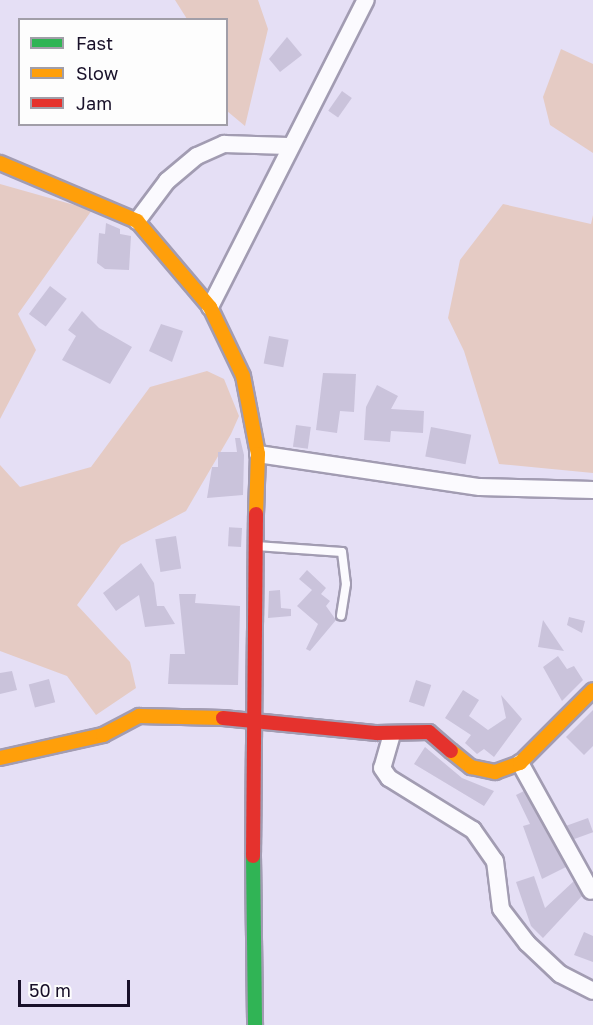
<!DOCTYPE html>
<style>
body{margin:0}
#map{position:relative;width:593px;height:1025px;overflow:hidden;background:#e5dff5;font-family:"Golos Text",sans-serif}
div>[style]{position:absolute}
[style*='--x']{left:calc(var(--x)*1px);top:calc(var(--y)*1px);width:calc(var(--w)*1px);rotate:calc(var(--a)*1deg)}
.green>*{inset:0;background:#e5cbc4}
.building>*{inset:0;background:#cac3db;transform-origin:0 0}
.roads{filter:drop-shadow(2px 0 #a29cb2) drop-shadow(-2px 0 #a29cb2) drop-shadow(0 2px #a29cb2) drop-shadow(0 -2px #a29cb2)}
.lane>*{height:8px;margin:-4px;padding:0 4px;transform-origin:4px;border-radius:4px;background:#fbfafe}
.street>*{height:16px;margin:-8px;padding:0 8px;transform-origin:8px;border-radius:8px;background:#fbfafe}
.fast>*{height:14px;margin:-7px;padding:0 7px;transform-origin:7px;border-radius:7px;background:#30b455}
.slow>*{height:14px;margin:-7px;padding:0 7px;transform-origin:7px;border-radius:7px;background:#ff9f0a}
.jam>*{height:14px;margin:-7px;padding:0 7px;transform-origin:7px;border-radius:7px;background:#e5322d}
span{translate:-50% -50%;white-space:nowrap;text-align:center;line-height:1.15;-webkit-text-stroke:5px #fdfdfd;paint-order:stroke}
.legend{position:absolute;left:18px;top:18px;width:210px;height:108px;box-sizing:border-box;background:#fdfdfd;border:2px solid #a19ea8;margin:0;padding:8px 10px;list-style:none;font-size:18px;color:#181029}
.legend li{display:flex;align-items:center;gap:12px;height:30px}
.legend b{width:30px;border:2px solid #a19ea8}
.scale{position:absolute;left:18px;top:980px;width:112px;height:27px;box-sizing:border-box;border:3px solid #181029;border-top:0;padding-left:8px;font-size:18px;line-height:21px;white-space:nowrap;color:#181029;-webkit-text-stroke:4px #fdfdfd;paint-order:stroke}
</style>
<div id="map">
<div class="green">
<div style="clip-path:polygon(175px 0,258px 0,268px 29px,245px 126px,227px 111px,226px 20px,187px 19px)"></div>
<div style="clip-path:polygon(561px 49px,593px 64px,593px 153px,550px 125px,543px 97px)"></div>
<div style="clip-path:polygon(0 184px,92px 210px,18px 314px,36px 350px,0 419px)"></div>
<div style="clip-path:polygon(503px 204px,591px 224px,593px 215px,593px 473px,499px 464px,464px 351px,448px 318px,460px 260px)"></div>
<div style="clip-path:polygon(207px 371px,224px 379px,239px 416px,231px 434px,186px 511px,121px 545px,77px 605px,130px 662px,136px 688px,96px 715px,67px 676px,0 651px,0 465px,20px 487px,91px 467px,150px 387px)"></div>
</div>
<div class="building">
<div style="clip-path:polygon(287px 37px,302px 55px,280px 72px,269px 59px)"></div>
<div style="left:342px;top:91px;width:12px;height:24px;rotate:35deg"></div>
<div style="clip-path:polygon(106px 223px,120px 229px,120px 234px,131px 236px,129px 270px,105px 269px,97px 263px,99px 233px,105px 234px)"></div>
<div style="left:50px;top:286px;width:21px;height:35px;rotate:37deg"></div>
<div style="clip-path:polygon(82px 311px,99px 328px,132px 347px,110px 384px,62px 360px,76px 336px,68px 330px)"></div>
<div style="clip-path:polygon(161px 324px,183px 331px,172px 362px,149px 351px)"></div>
<div style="left:269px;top:336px;width:20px;height:28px;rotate:11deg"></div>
<div style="clip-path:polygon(323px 373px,356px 374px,354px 412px,340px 411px,337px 433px,316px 430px)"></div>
<div style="clip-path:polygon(377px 385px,398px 396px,391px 409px,424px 411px,423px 433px,391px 431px,390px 442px,364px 440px,366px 407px)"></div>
<div style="left:296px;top:425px;width:15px;height:22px;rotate:8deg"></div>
<div style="left:431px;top:427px;width:41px;height:30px;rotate:11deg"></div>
<div style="clip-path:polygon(235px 438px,240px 438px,244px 455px,243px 495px,207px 498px,212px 467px,218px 467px,218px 452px,237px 452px)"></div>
<div style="left:242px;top:528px;width:19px;height:13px;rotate:93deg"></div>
<div style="left:176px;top:536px;width:33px;height:21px;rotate:81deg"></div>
<div style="clip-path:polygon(141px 563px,154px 583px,157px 606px,164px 606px,175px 624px,145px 627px,139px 595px,116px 611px,103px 593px)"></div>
<div style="clip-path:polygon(307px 570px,326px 588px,321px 594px,330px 601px,326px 606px,336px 620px,310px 651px,306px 649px,318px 624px,297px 606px,312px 590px,299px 579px)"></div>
<div style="clip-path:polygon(280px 590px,281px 608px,291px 609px,291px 616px,268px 618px,269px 591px)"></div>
<div style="clip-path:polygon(179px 594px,196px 594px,195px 603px,240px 606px,238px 685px,168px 684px,170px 654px,185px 654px)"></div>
<div style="clip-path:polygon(569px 617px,585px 621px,582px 633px,567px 625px)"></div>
<div style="clip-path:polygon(543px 620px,564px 651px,538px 647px)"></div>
<div style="clip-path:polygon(558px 656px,567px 669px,574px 666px,583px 680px,562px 701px,543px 667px)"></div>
<div style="clip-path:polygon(12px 671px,17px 690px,0 694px,0 673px)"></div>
<div style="left:49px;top:679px;width:24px;height:21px;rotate:75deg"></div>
<div style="left:416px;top:680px;width:16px;height:23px;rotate:18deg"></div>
<div style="clip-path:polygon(463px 690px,479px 700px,469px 716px,488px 730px,506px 718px,501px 695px,522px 719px,494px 757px,484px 749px,477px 754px,465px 743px,471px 735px,445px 718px)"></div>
<div style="clip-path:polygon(593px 710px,593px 746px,584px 755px,566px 737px)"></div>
<div style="clip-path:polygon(425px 747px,462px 778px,494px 791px,484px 806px,414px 764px)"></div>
<div style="clip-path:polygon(524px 791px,566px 867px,542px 879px,523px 826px,530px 824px,516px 795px)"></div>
<div style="left:588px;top:818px;width:15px;height:23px;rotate:70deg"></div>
<div style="clip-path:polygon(534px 876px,545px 908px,574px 881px,582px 896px,543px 938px,531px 926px,516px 882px)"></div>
<div style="clip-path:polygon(584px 932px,593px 936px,593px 962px,574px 955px)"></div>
</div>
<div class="roads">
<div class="lane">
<div style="--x:256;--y:546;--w:86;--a:4"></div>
<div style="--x:342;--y:552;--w:32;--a:83"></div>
<div style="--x:346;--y:584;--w:32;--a:99"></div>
</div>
<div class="street">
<div style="--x:137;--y:221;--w:50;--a:-53.1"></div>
<div style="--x:167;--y:181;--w:39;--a:-40"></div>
<div style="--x:197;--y:156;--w:30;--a:-24"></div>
<div style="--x:224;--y:144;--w:64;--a:1.8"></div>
<div style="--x:210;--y:307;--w:344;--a:-63.1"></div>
<div style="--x:258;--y:454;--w:224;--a:8.5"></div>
<div style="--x:480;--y:487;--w:113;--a:1.5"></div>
<div style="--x:392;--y:734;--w:35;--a:106"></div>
<div style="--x:382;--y:768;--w:12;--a:55"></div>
<div style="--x:389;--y:778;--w:99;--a:31.8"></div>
<div style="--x:473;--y:830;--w:38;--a:55"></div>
<div style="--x:495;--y:861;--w:48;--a:82.9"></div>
<div style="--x:501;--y:909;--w:43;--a:52.6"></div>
<div style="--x:527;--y:943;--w:45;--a:43.2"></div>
<div style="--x:560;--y:974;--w:37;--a:27"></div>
<div style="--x:520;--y:763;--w:146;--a:61"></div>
</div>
<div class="fast">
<div style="--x:253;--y:856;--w:169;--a:89.3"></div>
</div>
<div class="slow">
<div style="--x:0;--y:163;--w:149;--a:22.9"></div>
<div style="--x:137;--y:221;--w:113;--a:49.7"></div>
<div style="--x:210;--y:307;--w:76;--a:64.4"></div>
<div style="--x:243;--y:376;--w:79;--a:79.1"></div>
<div style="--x:258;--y:454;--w:60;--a:91.9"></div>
<div style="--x:451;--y:751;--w:26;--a:39"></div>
<div style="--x:471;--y:767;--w:25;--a:12"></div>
<div style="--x:495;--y:772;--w:27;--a:-20"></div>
<div style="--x:520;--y:763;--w:103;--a:-45"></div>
<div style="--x:0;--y:758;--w:106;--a:-12.6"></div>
<div style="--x:103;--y:735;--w:41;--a:-27.8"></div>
<div style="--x:139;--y:716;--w:84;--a:1.4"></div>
</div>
<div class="jam">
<div style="--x:223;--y:718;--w:155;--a:5.6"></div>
<div style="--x:377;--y:733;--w:52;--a:-1.1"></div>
<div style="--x:429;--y:732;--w:29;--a:41"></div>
<div style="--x:253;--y:856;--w:342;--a:-89.5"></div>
</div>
</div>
<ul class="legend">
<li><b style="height:8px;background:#30b455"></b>Fast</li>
<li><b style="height:8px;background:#ff9f0a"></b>Slow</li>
<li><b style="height:8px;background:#e5322d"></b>Jam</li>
</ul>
<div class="scale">50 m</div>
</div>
